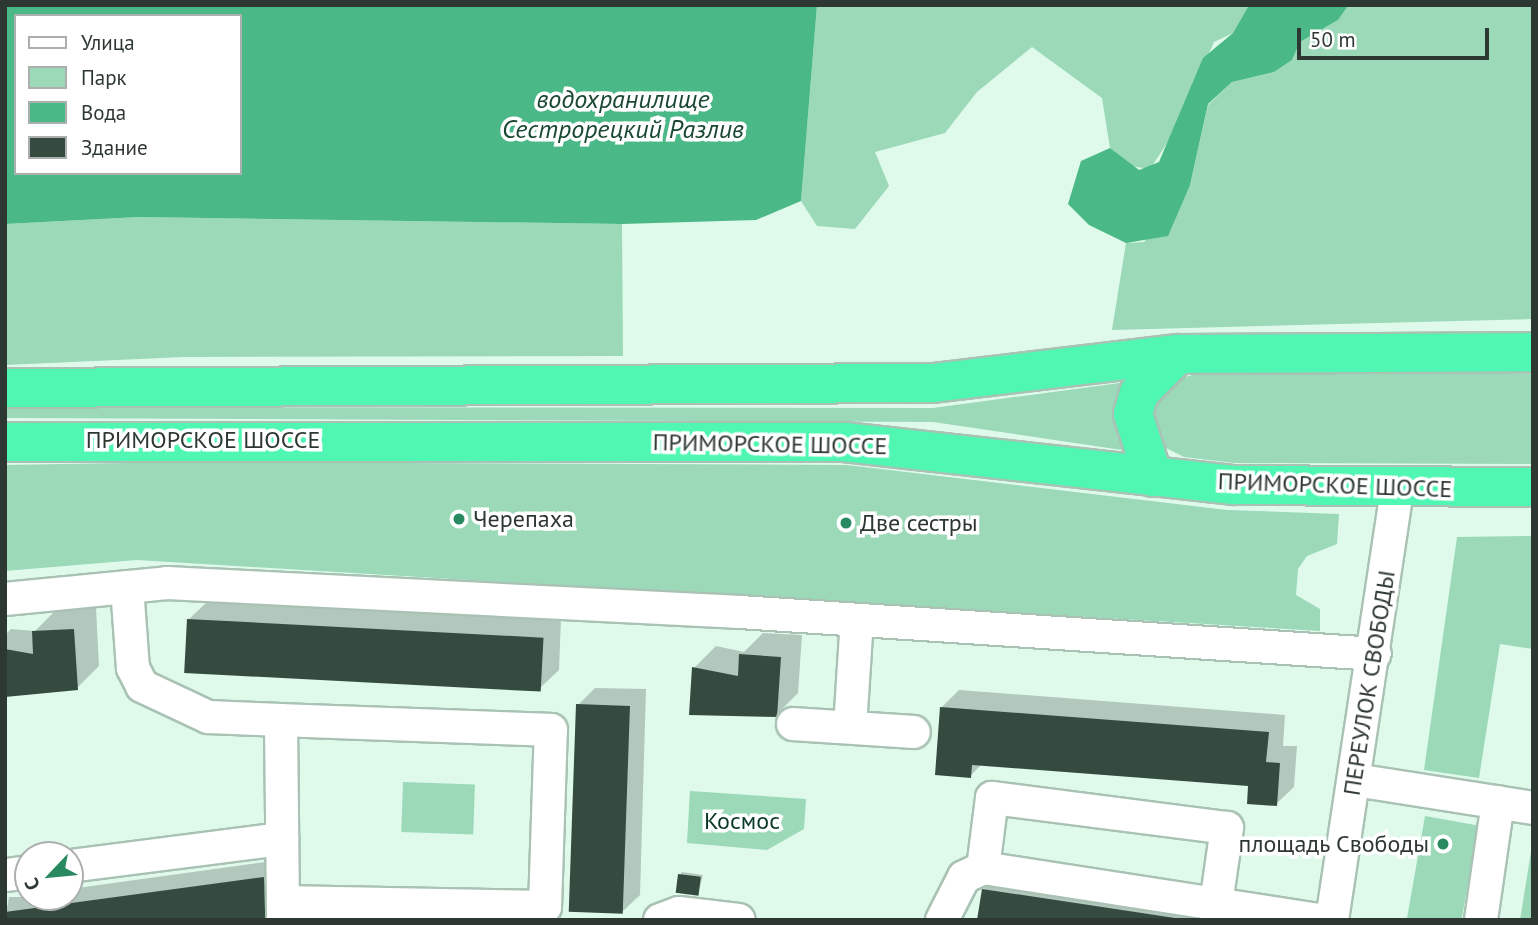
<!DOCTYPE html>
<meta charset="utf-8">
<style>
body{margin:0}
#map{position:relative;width:1538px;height:925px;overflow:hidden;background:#dffaeb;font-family:"PT Sans",sans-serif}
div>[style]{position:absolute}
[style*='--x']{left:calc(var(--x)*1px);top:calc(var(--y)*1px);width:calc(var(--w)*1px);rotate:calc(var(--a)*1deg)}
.green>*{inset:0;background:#9bd9b9;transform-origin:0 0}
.water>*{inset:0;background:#4bb888}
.shadow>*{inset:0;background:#0003}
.building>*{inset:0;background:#354b3f;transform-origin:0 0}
.roads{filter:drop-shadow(2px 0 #a9c2b4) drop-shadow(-2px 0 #a9c2b4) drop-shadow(0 2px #a9c2b4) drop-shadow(0 -2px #a9c2b4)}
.minor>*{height:32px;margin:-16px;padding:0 16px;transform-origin:16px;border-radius:16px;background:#fff}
.highway>*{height:38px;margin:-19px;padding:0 19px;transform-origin:19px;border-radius:19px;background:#4ff7b2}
.dots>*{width:19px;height:19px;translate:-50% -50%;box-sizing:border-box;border:4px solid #fff;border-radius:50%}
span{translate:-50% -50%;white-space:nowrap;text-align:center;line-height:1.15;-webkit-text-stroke:7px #fff;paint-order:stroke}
.street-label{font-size:24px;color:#2e3833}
.poi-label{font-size:24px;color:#2e3833}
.left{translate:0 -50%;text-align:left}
.right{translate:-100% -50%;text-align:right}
.park-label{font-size:24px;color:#0a3a26}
.water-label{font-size:26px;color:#1a4833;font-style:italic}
.frame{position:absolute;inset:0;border:7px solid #2e3833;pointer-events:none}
.legend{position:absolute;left:14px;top:14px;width:228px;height:161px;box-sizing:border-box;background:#fff;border:2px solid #abafad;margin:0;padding:9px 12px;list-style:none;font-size:21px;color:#2e3833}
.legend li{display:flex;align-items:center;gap:14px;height:35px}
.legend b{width:35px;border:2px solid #abafad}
.north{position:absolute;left:14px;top:841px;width:70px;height:70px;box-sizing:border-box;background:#fff;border:2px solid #abafad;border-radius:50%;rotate:244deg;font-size:19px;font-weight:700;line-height:28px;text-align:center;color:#2e3833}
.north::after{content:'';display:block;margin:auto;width:24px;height:32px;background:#298961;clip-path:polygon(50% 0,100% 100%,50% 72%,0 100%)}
.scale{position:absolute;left:1297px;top:28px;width:192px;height:32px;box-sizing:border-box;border:4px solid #2e3833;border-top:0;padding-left:9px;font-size:21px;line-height:24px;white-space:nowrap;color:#2e3833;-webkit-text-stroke:5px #fff;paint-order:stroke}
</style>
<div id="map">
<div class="green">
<div style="clip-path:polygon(817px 5px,1249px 5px,1233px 33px,1214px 42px,1175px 131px,1150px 169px,1130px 166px,1110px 148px,1102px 98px,1032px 47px,977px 92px,945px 133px,875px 152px,889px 186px,855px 229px,817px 226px,801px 201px)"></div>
<div style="clip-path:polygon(1347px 5px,1533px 5px,1533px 319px,1112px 330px,1126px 243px,1144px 242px,1190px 185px,1208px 105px,1232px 82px,1274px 72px,1292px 60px,1300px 42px,1338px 20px)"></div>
<div style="clip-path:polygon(139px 217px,622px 224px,623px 356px,184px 357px,5px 365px,5px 224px)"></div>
<div style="clip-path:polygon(1372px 369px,1533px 374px,1533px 464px,1234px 463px,1184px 457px,1166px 448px,1156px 430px,1152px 407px,1178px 379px,1204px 372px)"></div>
<div style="clip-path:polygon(1127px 382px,1117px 404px,1122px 450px,933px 422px,5px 418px,5px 407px,933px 408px)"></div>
<div style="clip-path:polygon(184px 462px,847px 465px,1227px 510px,1339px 514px,1337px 544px,1307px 556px,1298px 569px,1296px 595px,1320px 609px,1320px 631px,137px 560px,5px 571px,5px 465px)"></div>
<div style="clip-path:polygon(1533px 536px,1533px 649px,1500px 644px,1479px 778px,1424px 770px,1457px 537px)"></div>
<div style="left:403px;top:782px;width:72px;height:50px;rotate:2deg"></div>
<div style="clip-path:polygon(690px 791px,806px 799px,804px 829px,767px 850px,687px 843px)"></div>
<div style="left:1425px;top:816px;width:54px;height:105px;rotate:10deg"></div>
<div style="clip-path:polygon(1533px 839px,1533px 920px,1520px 920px)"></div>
</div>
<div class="water">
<div style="clip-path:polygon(evenodd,5px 5px,817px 5px,801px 201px,756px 220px,622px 224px,139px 217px,5px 224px,5px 5px,16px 16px,240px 16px,240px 173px,16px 173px,16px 16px)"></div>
<div style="clip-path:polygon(1249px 5px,1347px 7px,1338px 20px,1300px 42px,1292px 60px,1274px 72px,1232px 82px,1208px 104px,1190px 185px,1168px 236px,1126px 243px,1089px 225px,1068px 204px,1081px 161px,1110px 148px,1139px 170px,1159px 162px,1203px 58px,1233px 33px)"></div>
</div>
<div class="shadow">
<div style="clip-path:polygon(206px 603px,561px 618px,559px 670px,541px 687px,188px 620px)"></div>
<div style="clip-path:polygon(96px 608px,99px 666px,77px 688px,5px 694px,5px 635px,11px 629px,35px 631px,56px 610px)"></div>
<div style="clip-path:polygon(763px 633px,802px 635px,798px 693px,776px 715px,694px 668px,716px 646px,744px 652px)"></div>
<div style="clip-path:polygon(595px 688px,646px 689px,640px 895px,622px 912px,578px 705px)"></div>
<div style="clip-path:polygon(959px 690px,1285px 715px,1283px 746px,1297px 746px,1294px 787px,1276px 804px,1250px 785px,982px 764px,970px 776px,941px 708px)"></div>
<div style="clip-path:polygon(280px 860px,279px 920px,5px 920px,9px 897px,70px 897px,70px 889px)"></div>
<div style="clip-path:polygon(682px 872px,703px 875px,698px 895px,680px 875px)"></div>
<div style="clip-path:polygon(1001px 873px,1272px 920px,979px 920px,983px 890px)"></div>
</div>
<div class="building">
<div style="left:187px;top:619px;width:357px;height:54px;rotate:3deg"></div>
<div style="clip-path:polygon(74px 629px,78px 690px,5px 697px,5px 649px,33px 654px,32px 631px)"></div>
<div style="clip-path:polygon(739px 654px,781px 657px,777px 717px,689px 715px,692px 667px,738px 676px)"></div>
<div style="left:576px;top:704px;width:54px;height:208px;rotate:2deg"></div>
<div style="clip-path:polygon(940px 707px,1269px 732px,1266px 762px,1280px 763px,1277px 806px,1247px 804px,1248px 786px,972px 765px,971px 778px,935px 775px)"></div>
<div style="left:678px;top:874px;width:23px;height:19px;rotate:7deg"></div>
<div style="clip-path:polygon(264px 877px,270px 920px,5px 920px,5px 912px)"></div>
<div style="clip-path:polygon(982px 889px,1175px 918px,1175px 920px,977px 920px)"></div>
</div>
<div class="roads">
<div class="minor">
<div style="--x:127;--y:587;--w:81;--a:85.8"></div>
<div style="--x:133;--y:668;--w:20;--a:63"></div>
<div style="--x:142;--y:686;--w:73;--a:25.2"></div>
<div style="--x:208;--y:717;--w:73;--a:2.4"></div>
<div style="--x:5;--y:599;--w:163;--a:-5.6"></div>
<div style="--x:167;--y:583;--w:574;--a:2.9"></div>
<div style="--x:740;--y:612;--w:636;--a:3.78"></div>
<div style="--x:793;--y:724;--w:121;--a:3.8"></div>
<div style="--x:850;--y:727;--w:107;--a:-86.3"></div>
<div style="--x:1355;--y:780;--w:180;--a:8.9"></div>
<div style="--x:70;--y:866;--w:214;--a:-7.3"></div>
<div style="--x:7;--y:875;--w:21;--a:-8"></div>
<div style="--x:283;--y:902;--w:262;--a:1.1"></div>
<div style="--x:545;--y:907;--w:177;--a:-88.1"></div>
<div style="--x:551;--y:730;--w:270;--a:-177.9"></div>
<div style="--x:281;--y:720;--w:200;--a:89.4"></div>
<div style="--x:1216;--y:904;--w:77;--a:-81.8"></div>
<div style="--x:1227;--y:828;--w:237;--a:-172.7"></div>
<div style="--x:992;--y:798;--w:71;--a:97.3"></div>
<div style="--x:983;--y:868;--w:340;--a:8.8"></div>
<div style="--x:660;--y:920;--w:20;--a:-20"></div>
<div style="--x:679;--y:913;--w:60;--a:6.7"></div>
<div style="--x:942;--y:920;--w:48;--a:-62.9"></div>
<div style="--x:964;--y:877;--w:21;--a:-25"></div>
<div style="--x:1332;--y:920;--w:437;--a:-81.4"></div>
<div style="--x:1481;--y:920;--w:119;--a:-81.8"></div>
</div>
<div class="highway">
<div style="--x:5;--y:388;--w:928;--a:-0.31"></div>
<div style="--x:933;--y:383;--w:247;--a:-6.8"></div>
<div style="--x:1178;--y:354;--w:355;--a:-0.3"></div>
<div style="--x:5;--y:442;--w:839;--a:0"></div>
<div style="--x:844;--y:442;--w:393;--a:6.3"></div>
<div style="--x:1235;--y:485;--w:298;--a:0.4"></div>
<div style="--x:1153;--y:477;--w:66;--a:-107.6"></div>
<div style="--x:1133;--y:414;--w:22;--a:-74"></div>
<div style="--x:1139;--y:393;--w:55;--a:-45"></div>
</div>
</div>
<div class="dots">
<div style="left:459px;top:519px;background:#298961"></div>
<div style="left:846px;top:523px;background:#298961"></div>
<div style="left:1443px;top:844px;background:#298961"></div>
</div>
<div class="street-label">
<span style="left:203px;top:440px">ПРИМОРСКОЕ ШОССЕ</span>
<span style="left:770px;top:444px;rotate:1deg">ПРИМОРСКОЕ ШОССЕ</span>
<span style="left:1335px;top:485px;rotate:2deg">ПРИМОРСКОЕ ШОССЕ</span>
<span style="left:1369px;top:683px;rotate:-81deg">ПЕРЕУЛОК СВОБОДЫ</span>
</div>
<div class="poi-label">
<span class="left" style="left:473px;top:519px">Черепаха</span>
<span class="left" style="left:860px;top:523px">Две сестры</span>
<span class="right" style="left:1429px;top:844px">площадь Свободы</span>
</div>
<div class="park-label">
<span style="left:742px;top:821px">Космос</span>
</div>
<div class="water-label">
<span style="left:623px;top:114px">водохранилище<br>Сестрорецкий Разлив</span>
</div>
<div class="frame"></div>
<ul class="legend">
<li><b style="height:9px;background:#fff"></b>Улица</li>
<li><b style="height:19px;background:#9bd9b9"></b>Парк</li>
<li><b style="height:19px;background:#4bb888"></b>Вода</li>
<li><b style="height:19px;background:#354b3f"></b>Здание</li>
</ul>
<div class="north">С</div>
<div class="scale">50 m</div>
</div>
